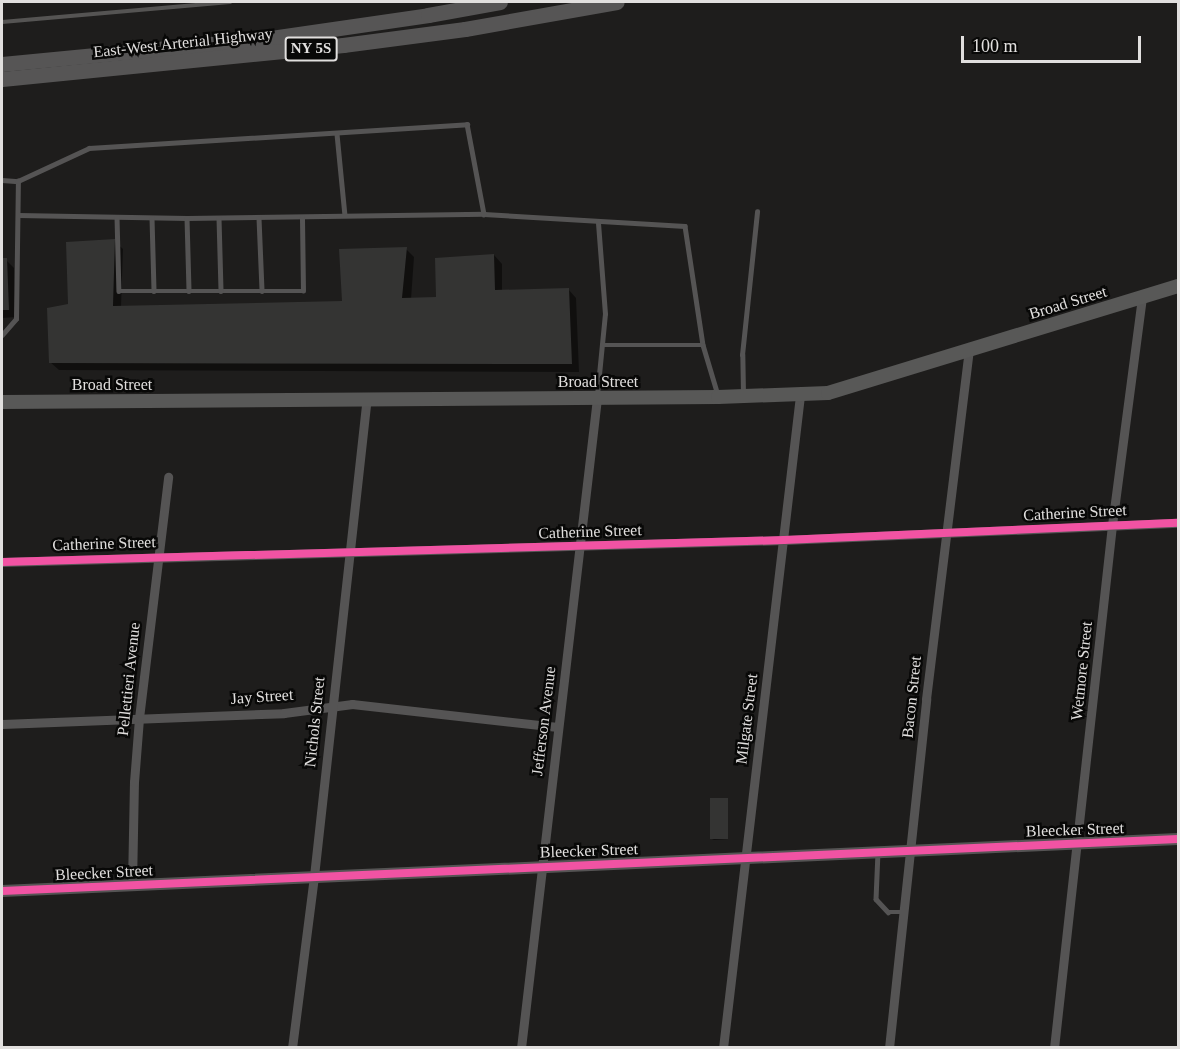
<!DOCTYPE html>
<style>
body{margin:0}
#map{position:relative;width:1180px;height:1049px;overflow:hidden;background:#1e1d1c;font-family:Georgia,serif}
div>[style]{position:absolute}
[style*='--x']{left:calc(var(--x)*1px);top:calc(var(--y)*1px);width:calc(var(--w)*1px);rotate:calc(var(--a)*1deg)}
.shadow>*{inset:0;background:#0007}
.building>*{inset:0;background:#343433;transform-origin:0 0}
.service>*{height:4.5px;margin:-2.25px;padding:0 2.25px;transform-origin:2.25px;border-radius:2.25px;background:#555454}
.minor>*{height:9px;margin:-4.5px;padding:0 4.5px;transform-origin:4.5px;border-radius:4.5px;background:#555454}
.tertiary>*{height:12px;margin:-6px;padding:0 6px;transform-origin:6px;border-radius:6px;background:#555454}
.secondary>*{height:14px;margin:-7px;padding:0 7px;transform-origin:7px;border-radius:7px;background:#585857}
.primary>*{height:15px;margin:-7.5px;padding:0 7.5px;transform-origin:7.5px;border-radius:7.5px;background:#565555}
.rail>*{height:4px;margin:-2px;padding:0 2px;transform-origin:2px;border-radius:2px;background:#555453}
.cycleway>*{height:8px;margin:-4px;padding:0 4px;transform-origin:4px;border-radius:4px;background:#f153a3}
span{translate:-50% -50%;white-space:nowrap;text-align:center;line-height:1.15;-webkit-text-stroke:5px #080807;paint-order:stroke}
.shield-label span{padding:2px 4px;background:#080807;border:2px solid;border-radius:4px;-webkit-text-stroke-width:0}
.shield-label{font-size:15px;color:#e1dfde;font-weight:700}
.street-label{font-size:16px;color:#e1dfde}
.frame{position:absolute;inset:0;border:3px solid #e1dfde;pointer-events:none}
.scale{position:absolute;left:961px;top:36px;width:180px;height:27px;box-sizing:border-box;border:3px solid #e1dfde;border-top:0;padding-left:8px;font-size:18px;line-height:21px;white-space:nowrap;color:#e1dfde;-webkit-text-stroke:4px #080807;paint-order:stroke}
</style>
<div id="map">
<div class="shadow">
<div style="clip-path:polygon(114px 241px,123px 249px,121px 307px,344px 303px,406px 249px,414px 257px,411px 299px,437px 298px,494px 255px,502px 264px,502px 292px,568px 289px,576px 298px,579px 372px,59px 370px,50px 362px,69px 306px)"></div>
<div style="clip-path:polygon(2px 260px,6px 260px,14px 268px,16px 317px,2px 318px)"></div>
<div style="clip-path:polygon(728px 799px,728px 839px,714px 840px,712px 839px)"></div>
</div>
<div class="building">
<div style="clip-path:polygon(115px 239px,113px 306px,342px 301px,339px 249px,407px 247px,402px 298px,436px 297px,435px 258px,494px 254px,495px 290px,569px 288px,572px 364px,49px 363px,47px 308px,68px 304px,66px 242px)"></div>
<div style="clip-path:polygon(2px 258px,7px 258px,9px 310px,2px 310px)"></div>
<div style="left:710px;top:798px;width:18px;height:41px"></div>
</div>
<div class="service">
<div style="--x:337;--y:134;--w:81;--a:84.4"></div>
<div style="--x:2;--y:180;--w:16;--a:4"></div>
<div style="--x:18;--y:215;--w:169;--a:1"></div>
<div style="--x:187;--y:218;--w:297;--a:-0.8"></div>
<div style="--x:484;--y:214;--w:201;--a:3.4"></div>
<div style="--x:685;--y:226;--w:120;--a:81.4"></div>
<div style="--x:117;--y:217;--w:74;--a:88.5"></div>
<div style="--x:119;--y:291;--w:35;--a:0"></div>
<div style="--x:152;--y:218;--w:73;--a:88.4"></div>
<div style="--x:154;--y:291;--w:149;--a:0"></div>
<div style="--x:303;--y:291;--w:73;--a:-90.8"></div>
<div style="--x:187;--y:218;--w:73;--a:88.4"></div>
<div style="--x:219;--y:218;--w:73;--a:88.4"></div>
<div style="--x:259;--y:218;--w:73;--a:87.6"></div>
<div style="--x:2;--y:335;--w:21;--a:-49"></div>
<div style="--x:16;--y:319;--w:138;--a:-89.2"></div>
<div style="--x:18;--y:181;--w:78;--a:-24.9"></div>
<div style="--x:89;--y:148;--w:379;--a:-3.6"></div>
<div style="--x:467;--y:124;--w:92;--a:79.3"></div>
<div style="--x:602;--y:345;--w:101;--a:0"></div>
<div style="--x:703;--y:345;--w:52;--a:73.3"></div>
<div style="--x:743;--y:394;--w:39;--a:-91"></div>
<div style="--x:742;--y:355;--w:144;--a:-84"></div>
<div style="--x:597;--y:395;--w:81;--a:-84.4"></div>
<div style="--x:605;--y:314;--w:92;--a:-94.4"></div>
<div style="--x:878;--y:852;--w:47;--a:92.4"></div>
<div style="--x:876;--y:899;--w:18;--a:47"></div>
<div style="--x:888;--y:912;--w:17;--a:0"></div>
</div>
<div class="minor">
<div style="--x:2;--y:562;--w:782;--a:-1.61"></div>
<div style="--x:784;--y:540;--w:394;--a:-2.5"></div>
<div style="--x:2;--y:724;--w:282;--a:-2.2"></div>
<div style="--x:284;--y:713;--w:69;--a:-7.5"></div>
<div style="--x:352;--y:704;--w:207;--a:6.4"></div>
<div style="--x:132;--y:885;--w:103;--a:-88.9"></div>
<div style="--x:134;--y:782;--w:64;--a:-85.5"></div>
<div style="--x:139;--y:718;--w:243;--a:-83.1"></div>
<div style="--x:292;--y:1048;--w:173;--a:-82.7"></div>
<div style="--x:314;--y:876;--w:480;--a:-83.7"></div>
<div style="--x:521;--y:1048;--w:654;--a:-83.33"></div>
<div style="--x:723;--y:1048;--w:658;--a:-83.27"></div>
<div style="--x:889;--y:1048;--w:351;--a:-83.9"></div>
<div style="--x:926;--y:699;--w:351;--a:-83"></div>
<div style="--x:1054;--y:1048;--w:526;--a:-83.67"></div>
<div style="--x:1112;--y:525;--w:230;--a:-82.5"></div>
</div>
<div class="tertiary">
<div style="--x:2;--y:891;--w:1177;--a:-2.53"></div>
</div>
<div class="secondary">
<div style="--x:2;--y:402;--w:716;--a:-0.4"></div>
<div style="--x:718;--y:397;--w:110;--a:-2.1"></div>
<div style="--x:828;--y:393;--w:366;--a:-17"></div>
</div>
<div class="primary">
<div style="--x:2;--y:64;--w:270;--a:-5.5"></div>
<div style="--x:271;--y:38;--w:159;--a:-8.3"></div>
<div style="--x:428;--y:15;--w:73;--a:-10.2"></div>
<div style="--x:2;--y:79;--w:343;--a:-5.7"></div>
<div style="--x:343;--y:45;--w:123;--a:-7.5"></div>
<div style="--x:465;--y:29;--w:154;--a:-10.1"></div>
</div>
<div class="rail">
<div style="--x:2;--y:22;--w:229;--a:-5"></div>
</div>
<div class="cycleway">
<div style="--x:2;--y:562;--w:782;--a:-1.61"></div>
<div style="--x:784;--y:540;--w:394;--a:-2.5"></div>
<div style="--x:2;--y:891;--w:1177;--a:-2.53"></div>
</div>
<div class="shield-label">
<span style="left:311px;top:49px">NY 5S</span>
</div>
<div class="street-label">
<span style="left:183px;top:43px;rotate:-6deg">East-West Arterial Highway</span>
<span style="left:1068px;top:303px;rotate:-17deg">Broad Street</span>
<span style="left:598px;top:382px">Broad Street</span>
<span style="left:112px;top:385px">Broad Street</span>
<span style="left:1075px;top:513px;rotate:-3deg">Catherine Street</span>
<span style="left:590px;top:532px;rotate:-2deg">Catherine Street</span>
<span style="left:104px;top:544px;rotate:-2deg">Catherine Street</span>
<span style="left:1082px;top:671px;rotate:-84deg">Wetmore Street</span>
<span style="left:129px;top:679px;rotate:-84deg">Pellettieri Avenue</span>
<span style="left:262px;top:697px;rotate:-4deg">Jay Street</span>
<span style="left:912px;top:697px;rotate:-84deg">Bacon Street</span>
<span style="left:747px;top:719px;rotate:-83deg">Milgate Street</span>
<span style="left:544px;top:721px;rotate:-83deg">Jefferson Avenue</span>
<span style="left:315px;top:722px;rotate:-84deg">Nichols Street</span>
<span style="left:1075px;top:830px;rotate:-2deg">Bleecker Street</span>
<span style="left:589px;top:851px;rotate:-2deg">Bleecker Street</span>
<span style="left:104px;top:873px;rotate:-3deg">Bleecker Street</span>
</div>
<div class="frame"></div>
<div class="scale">100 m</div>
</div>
